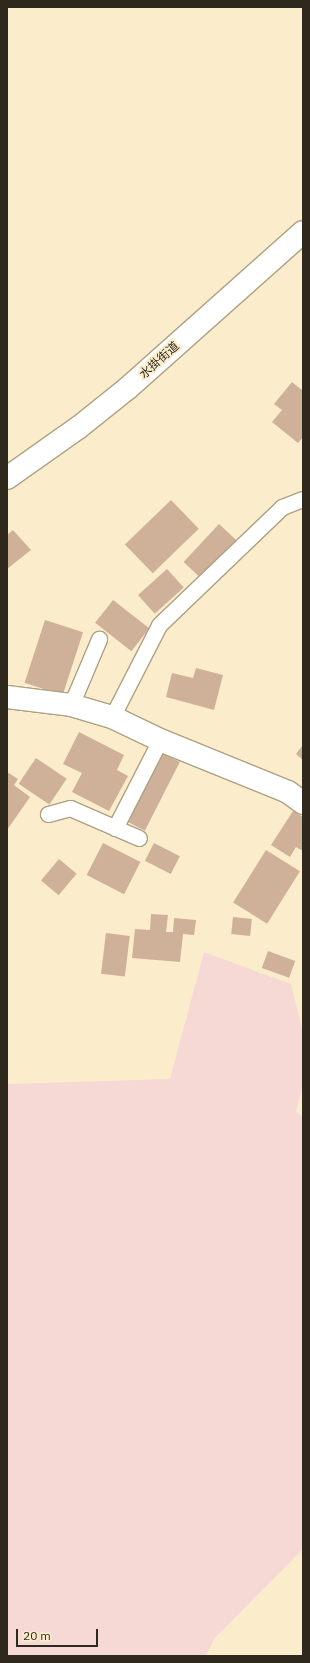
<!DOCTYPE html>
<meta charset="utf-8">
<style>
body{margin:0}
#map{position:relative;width:310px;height:1663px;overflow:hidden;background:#fbedcc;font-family:"IBM Plex Sans","Noto Sans JP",sans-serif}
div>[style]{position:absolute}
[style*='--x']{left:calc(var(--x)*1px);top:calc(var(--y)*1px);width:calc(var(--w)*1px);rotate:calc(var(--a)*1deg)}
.green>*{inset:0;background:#f6d8d5}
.building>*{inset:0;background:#cfb099;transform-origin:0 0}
.roads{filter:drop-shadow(1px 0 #aea182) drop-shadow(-1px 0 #aea182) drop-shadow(0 1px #aea182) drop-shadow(0 -1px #aea182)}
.service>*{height:15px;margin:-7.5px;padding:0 7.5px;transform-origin:7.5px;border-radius:7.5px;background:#fff}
.minor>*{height:22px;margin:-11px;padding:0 11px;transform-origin:11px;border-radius:11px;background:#fff}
.secondary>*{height:22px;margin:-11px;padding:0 11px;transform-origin:11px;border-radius:11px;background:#fff}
span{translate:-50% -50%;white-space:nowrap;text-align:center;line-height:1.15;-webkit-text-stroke:4px #fbedcc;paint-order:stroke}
.street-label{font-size:12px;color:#2e291c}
.frame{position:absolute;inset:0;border:8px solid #2e291c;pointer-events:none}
.scale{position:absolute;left:16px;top:1629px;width:82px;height:18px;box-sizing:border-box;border:2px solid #2e291c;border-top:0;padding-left:5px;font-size:12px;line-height:14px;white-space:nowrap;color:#2e291c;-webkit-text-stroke:3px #fbedcc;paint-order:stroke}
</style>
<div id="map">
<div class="green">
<div style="clip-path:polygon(204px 952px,291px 984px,303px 1032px,303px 1083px,296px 1112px,303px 1117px,303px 1549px,214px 1639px,206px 1656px,7px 1656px,7px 1084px,170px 1079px)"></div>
</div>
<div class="building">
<div style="clip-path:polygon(292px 382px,303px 391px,303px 437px,298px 443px,272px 422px,282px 410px,274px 404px)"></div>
<div style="left:171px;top:500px;width:40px;height:64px;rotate:46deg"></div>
<div style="left:219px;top:524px;width:25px;height:52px;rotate:43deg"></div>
<div style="clip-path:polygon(13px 530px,31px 550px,7px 569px,7px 535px)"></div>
<div style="left:167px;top:569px;width:25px;height:39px;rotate:48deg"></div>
<div style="left:113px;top:600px;width:46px;height:29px;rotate:38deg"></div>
<div style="left:45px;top:620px;width:40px;height:66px;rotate:18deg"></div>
<div style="clip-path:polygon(196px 668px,223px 675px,214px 710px,166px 697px,172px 673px,193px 678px)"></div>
<div style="clip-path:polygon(79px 732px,124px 755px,117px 770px,128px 776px,109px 811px,72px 792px,82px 773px,63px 764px)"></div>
<div style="clip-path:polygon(303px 745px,303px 760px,296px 754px)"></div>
<div style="left:162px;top:753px;width:20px;height:77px;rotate:27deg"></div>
<div style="left:36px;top:758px;width:37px;height:31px;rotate:34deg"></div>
<div style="clip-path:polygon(7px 772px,18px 779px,14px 785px,30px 797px,7px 830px)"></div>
<div style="clip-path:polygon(293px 811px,303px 817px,303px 851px,296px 847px,290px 857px,271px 845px)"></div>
<div style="left:103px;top:843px;width:42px;height:36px;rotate:27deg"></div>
<div style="left:154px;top:843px;width:29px;height:20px;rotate:27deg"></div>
<div style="left:266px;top:850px;width:40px;height:62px;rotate:32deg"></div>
<div style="left:59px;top:859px;width:23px;height:28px;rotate:40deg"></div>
<div style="clip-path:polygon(151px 914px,168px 915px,166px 932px,173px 932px,174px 918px,196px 920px,194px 935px,183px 934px,180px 962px,132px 958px,135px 929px,150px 930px)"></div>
<div style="left:233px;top:917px;width:19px;height:17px;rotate:6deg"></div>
<div style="left:106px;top:933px;width:24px;height:41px;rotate:7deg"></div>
<div style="left:268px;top:951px;width:29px;height:18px;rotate:20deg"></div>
</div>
<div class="roads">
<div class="service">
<div style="--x:71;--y:705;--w:72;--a:-67"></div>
<div style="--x:112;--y:717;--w:103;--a:-62.9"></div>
<div style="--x:159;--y:625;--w:170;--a:-43.8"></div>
<div style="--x:282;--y:507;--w:22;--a:-21"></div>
<div style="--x:48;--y:814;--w:23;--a:-15"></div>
<div style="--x:70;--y:808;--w:75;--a:23.5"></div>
<div style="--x:115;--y:828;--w:99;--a:-62.9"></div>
</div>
<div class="minor">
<div style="--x:7;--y:697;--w:64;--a:7.1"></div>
<div style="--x:71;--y:705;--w:43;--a:16.3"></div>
<div style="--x:112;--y:717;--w:53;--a:25.6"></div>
<div style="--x:160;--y:740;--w:138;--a:22.1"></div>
<div style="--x:288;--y:792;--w:19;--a:36"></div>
</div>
<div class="secondary">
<div style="--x:7;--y:478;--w:87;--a:-35.2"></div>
<div style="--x:78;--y:428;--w:64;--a:-38.7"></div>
<div style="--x:128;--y:388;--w:234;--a:-41.7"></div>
</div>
</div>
<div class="street-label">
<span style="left:159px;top:360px;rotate:-42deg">水掛街道</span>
</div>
<div class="frame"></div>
<div class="scale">20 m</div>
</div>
